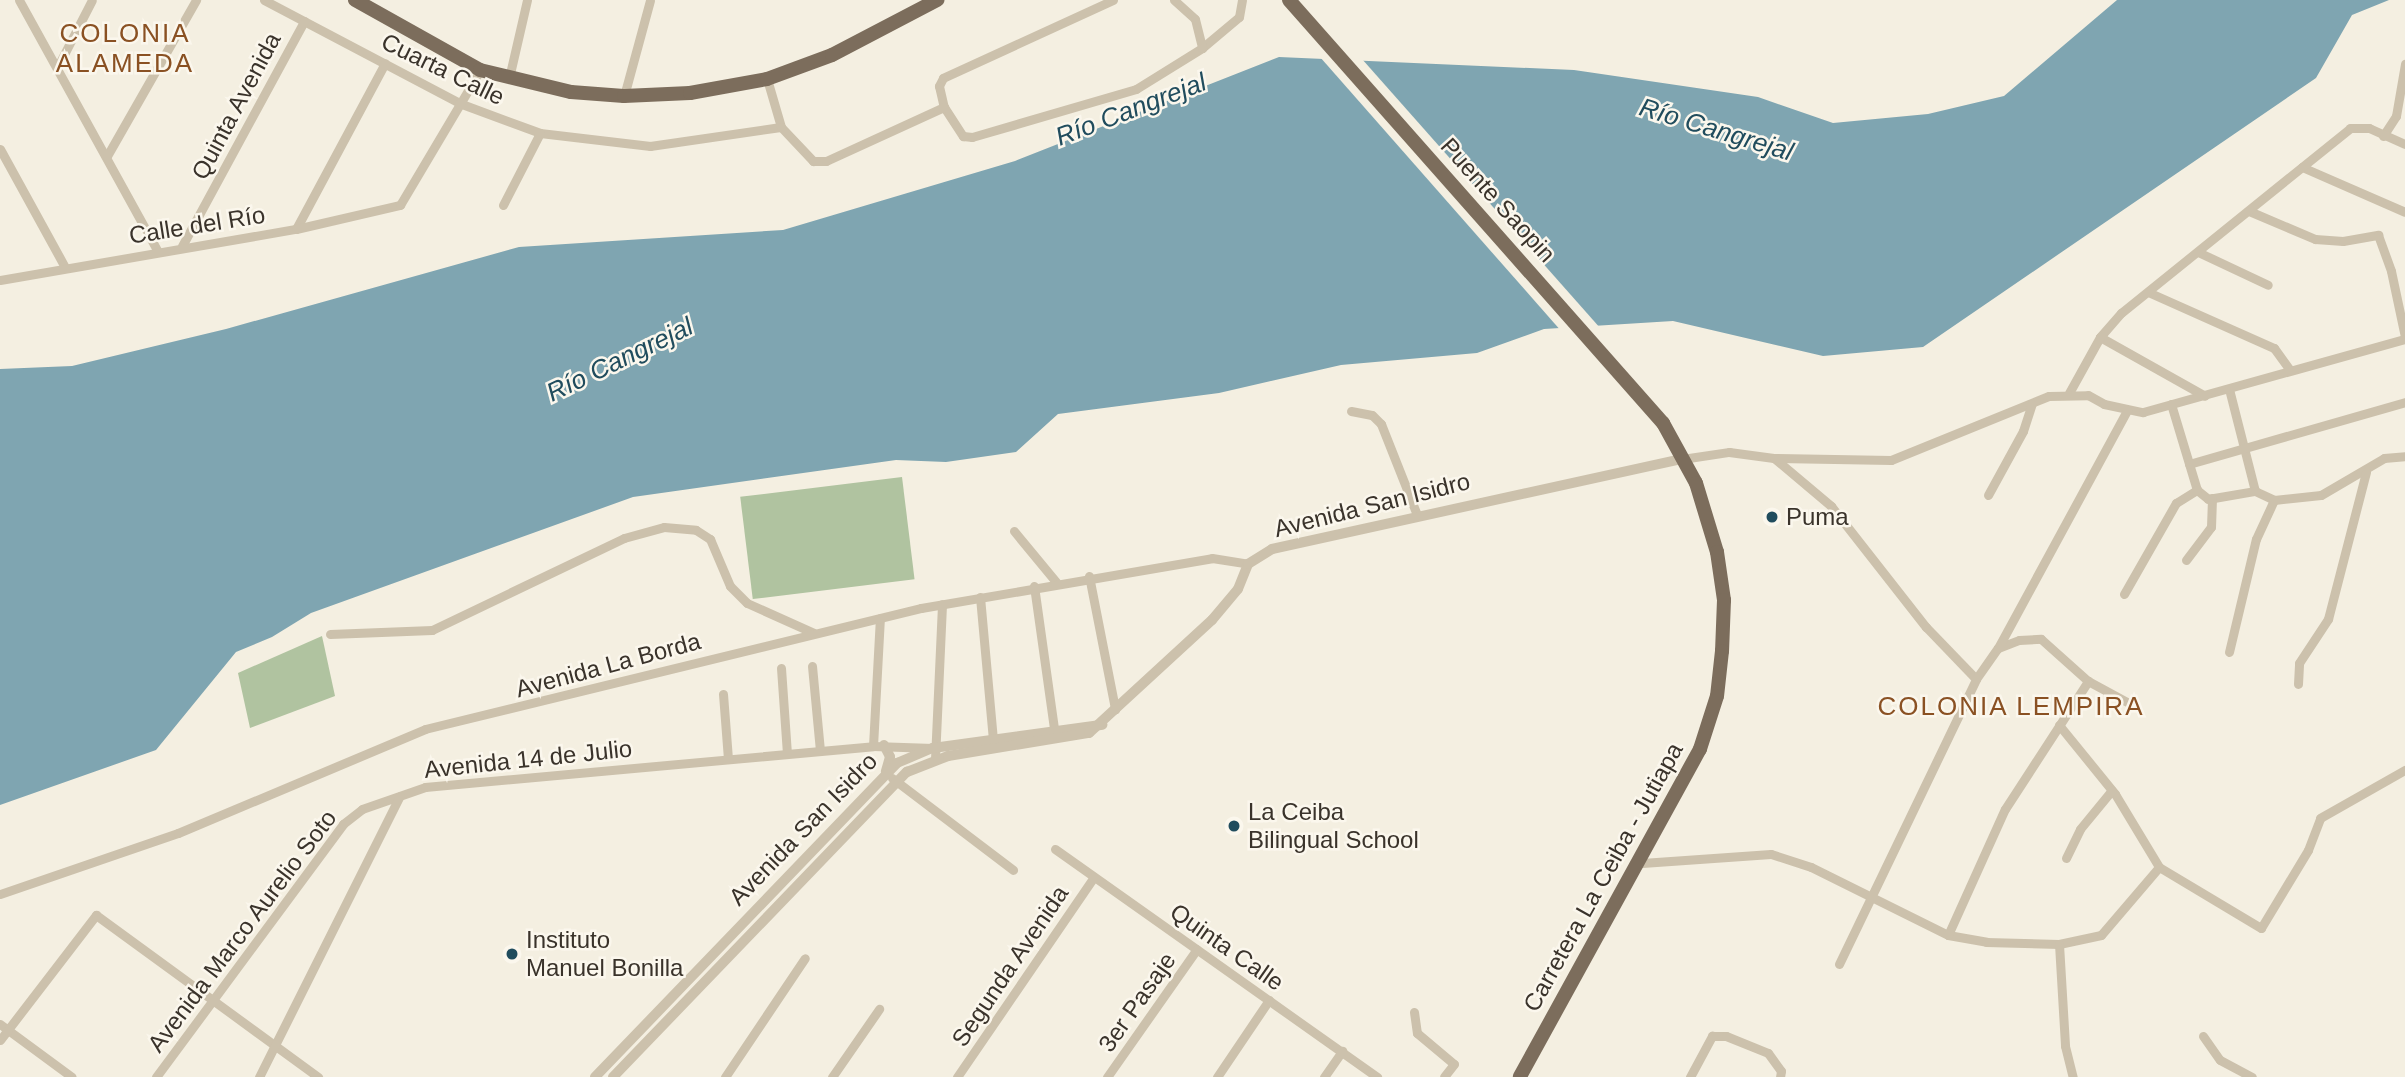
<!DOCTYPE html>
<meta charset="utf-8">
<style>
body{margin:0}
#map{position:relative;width:2405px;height:1077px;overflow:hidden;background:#f4efe1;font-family:Arial,sans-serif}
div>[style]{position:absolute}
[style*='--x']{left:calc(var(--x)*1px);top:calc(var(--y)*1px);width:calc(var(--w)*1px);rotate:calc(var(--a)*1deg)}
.green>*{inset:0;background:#b0c3a0;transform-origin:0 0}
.water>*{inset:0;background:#7fa5b1}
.pier>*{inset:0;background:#f4efe1}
.minor>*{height:9px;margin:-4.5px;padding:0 4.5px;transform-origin:4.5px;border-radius:4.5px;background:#ccc1ac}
.tertiary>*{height:10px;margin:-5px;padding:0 5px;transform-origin:5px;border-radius:5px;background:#ccc1ac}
.primary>*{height:14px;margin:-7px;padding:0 7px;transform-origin:7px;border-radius:7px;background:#7c6d5c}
.dots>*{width:19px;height:19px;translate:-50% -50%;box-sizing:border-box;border:4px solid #fbf7ed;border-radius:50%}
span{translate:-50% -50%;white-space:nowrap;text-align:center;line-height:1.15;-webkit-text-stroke:5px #fbf7ed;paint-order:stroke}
.street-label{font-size:24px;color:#3a332b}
.poi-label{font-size:24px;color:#3a332b}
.left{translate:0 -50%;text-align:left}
.neighbourhood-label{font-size:26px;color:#8a5123;letter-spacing:2px}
.water-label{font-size:26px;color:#204c5d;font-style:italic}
</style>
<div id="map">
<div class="green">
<div style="left:902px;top:477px;width:103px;height:163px;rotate:83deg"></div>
<div style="clip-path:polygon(322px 636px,335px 696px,250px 728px,238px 673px)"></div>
</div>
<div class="water">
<div style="clip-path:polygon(2117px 0,2389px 0,2352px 15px,2316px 78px,1923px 347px,1823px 356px,1673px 321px,1544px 329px,1477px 353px,1341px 365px,1219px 393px,1058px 414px,1016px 452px,946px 462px,896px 460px,633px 497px,311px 613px,272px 637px,236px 652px,156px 750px,0 805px,0 369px,72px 366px,226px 329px,519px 247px,783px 230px,1015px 161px,1279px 57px,1574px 70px,1758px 97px,1833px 123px,1928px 114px,2004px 96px)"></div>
</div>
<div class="pier">
<div style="clip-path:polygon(1320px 57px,1362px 59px,1601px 329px,1562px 332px)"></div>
</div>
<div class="minor">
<div style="--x:19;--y:0;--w:286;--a:61.1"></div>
<div style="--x:264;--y:0;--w:221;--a:27.8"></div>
<div style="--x:459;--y:103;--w:86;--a:20.3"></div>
<div style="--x:540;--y:133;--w:111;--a:6.7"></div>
<div style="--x:650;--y:146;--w:132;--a:-8.3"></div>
<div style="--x:1113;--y:0;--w:187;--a:155.4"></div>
<div style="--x:943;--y:78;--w:9;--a:117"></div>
<div style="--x:939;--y:86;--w:22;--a:77"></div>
<div style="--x:944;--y:107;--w:35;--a:57"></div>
<div style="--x:963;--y:136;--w:9;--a:6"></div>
<div style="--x:972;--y:137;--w:171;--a:-16.3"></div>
<div style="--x:1136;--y:89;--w:78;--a:-31.8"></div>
<div style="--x:1202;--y:48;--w:48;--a:-40"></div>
<div style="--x:1239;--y:17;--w:17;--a:-80"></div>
<div style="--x:1174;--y:0;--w:28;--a:42"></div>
<div style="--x:1195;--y:19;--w:30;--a:76"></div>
<div style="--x:57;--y:68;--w:76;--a:-62.8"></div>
<div style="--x:509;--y:78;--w:80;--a:-77"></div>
<div style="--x:767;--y:79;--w:50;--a:73.7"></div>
<div style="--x:781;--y:127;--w:47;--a:46.7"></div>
<div style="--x:813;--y:161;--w:13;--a:0"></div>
<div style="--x:826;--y:161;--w:130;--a:-24.6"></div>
<div style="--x:624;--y:96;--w:99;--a:-74.8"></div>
<div style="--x:2383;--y:136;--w:24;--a:-57"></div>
<div style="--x:2396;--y:116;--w:53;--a:-80.2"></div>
<div style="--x:0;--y:149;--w:135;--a:61.2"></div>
<div style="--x:107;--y:156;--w:180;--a:-60.3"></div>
<div style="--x:2302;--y:167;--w:112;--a:23.6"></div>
<div style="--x:503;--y:205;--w:81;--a:-62.8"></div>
<div style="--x:2249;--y:211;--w:72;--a:23"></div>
<div style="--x:2315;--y:239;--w:28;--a:4"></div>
<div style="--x:2343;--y:241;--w:36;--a:-10"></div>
<div style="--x:2378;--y:235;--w:38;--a:70"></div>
<div style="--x:2391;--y:271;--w:67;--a:78"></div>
<div style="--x:296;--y:229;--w:188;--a:-61.8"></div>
<div style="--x:182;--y:246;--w:256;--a:-61.5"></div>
<div style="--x:2198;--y:252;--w:77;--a:25.2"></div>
<div style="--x:0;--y:280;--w:300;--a:-9.8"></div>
<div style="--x:296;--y:229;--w:107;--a:-13"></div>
<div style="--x:400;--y:205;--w:157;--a:-59.3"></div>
<div style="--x:2148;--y:292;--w:138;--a:24"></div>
<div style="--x:2274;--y:348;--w:26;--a:54"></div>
<div style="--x:2100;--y:337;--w:120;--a:29.3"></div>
<div style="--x:2229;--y:389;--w:105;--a:75.7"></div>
<div style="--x:2069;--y:393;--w:64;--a:-61"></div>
<div style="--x:2100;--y:337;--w:32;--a:-49"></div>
<div style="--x:2121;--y:313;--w:294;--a:-38.9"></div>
<div style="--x:2350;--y:128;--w:19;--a:0"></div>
<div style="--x:2369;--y:128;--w:39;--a:24"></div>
<div style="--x:2171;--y:404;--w:90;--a:73.2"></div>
<div style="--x:2197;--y:490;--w:14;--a:39"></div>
<div style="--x:2208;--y:499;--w:48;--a:-9.7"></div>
<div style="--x:2255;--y:491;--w:21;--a:25"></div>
<div style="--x:2274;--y:500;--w:47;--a:-6.1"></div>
<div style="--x:2321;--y:495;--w:73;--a:-30.4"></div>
<div style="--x:2384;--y:458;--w:21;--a:-5"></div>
<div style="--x:1351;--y:411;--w:21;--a:11"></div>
<div style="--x:1372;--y:415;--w:13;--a:45"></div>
<div style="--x:1381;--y:424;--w:98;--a:68.4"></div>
<div style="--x:1774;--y:458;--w:75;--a:40.1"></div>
<div style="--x:1831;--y:506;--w:154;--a:51.9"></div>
<div style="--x:1926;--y:627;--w:72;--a:46.1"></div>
<div style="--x:1682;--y:459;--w:48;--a:-8.5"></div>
<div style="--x:1729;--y:452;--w:45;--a:7.6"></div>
<div style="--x:1774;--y:458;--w:117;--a:1"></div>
<div style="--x:1891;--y:460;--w:170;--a:-22.1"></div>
<div style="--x:2049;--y:396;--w:39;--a:-1"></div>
<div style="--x:2088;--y:395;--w:18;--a:29"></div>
<div style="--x:2104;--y:404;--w:40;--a:12"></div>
<div style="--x:2143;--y:412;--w:272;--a:-15.6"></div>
<div style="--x:2189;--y:464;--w:225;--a:-16"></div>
<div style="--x:1988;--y:495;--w:73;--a:-61.3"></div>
<div style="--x:2023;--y:431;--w:28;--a:-72"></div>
<div style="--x:1014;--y:531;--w:66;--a:50.5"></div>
<div style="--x:2186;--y:560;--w:41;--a:-52.9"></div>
<div style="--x:2211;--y:527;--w:29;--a:-88"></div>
<div style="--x:1089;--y:576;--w:136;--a:78.9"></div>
<div style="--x:1034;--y:586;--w:143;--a:82"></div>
<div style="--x:2124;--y:594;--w:105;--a:-60.3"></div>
<div style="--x:2176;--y:503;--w:25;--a:-32"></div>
<div style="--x:980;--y:597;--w:143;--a:84.8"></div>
<div style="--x:330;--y:634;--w:102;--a:-2.2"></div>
<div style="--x:432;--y:630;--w:213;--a:-25.6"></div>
<div style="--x:624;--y:538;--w:41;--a:-15.4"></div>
<div style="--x:664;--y:527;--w:32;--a:5"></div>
<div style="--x:696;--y:530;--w:17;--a:33"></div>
<div style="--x:710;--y:539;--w:51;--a:66.9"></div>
<div style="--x:730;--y:586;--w:24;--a:45"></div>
<div style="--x:747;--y:603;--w:73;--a:24.1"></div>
<div style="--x:1998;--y:648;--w:22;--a:-21"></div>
<div style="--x:2019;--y:640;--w:22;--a:-3"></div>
<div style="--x:2041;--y:639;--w:63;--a:41.8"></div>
<div style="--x:2088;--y:681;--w:44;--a:28.3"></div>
<div style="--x:2229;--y:652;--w:116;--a:-76.6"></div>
<div style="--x:2256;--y:539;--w:43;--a:-65.2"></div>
<div style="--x:812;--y:666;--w:85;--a:84.6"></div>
<div style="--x:781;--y:668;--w:86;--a:86"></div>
<div style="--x:2298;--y:684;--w:21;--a:-87"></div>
<div style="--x:2299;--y:663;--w:53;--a:-56.6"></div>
<div style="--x:2328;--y:619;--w:152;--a:-75.5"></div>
<div style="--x:723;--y:694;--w:65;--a:85.6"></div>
<div style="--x:2059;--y:725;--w:89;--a:50.9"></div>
<div style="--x:2115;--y:794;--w:85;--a:58.9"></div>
<div style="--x:2159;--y:867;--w:119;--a:30.9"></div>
<div style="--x:2261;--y:928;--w:91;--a:-58.9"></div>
<div style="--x:2308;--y:850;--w:34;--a:-69"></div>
<div style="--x:2320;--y:818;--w:98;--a:-29.5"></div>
<div style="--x:873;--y:746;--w:128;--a:-86.9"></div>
<div style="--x:935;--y:759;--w:155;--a:-87.4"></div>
<div style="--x:892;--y:778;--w:152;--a:37.2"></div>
<div style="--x:1055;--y:849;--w:395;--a:35.3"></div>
<div style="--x:2066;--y:858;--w:32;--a:-64"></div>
<div style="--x:2080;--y:829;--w:50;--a:-50.6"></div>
<div style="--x:1642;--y:863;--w:129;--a:-4"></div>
<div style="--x:1771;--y:854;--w:42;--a:18"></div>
<div style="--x:1811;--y:867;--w:153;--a:26.4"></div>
<div style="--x:1948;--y:935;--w:39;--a:10"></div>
<div style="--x:1986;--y:942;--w:73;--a:1.6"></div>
<div style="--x:2059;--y:944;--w:43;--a:-12.1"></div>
<div style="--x:2101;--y:935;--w:89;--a:-49.5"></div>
<div style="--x:0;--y:894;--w:188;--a:-18.9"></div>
<div style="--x:178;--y:833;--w:268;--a:-22.8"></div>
<div style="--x:425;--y:729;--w:511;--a:-13.71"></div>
<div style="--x:921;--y:608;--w:295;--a:-9.7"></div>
<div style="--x:1212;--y:558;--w:36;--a:9"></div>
<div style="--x:1948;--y:935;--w:138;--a:-65.7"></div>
<div style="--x:2005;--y:809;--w:153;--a:-57"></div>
<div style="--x:2059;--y:944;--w:102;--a:86.6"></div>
<div style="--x:2065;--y:1046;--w:32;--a:76"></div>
<div style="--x:1839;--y:964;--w:316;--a:-64.3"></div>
<div style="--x:1976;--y:679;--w:38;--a:-55"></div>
<div style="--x:1998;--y:648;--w:271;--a:-61.5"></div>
<div style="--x:1414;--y:1012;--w:21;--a:82"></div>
<div style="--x:1417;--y:1033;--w:48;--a:40"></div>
<div style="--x:1454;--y:1064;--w:16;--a:128"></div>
<div style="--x:0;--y:1024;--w:89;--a:36.4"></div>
<div style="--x:2203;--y:1036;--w:29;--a:55"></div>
<div style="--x:2220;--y:1060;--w:36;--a:28"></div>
<div style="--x:0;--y:1040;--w:158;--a:-52.5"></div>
<div style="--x:96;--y:915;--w:275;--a:36.1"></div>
<div style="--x:156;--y:1077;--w:315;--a:-53.5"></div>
<div style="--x:343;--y:824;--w:24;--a:-38"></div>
<div style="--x:362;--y:809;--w:67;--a:-19.2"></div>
<div style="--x:425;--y:787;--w:450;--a:-5.2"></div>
<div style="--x:873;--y:746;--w:60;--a:1.9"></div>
<div style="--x:259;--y:1077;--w:314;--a:-63.4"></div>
<div style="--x:725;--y:1077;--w:143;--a:-56.1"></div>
<div style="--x:832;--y:1077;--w:83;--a:-55.3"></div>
<div style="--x:957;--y:1077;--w:242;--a:-55.6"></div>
<div style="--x:1107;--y:1077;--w:156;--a:-54.9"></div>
<div style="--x:1217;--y:1077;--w:93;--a:-56"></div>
<div style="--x:1324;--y:1077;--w:32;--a:-55"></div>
<div style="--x:1690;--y:1077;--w:47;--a:-61.8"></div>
<div style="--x:1712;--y:1036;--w:14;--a:0"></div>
<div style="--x:1726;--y:1036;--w:45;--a:22"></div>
<div style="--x:1768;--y:1053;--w:22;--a:54"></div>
<div style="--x:1781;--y:1071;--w:6;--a:99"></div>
</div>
<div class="tertiary">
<div style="--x:884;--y:745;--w:13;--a:63"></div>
<div style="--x:890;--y:757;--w:15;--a:106"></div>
<div style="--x:595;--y:1077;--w:436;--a:-46.1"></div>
<div style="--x:897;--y:763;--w:39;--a:-23"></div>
<div style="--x:933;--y:748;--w:171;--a:-7.8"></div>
<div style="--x:613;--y:1077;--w:424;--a:-46.1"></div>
<div style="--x:907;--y:772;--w:44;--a:-21.3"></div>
<div style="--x:948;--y:756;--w:143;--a:-9.3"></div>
<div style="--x:1089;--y:733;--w:167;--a:-42.6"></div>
<div style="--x:1212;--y:620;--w:40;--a:-50"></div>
<div style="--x:1238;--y:589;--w:27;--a:-68"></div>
<div style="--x:1248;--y:564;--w:28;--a:-32"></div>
<div style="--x:1272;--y:549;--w:420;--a:-12.4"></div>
</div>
<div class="primary">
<div style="--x:355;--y:0;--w:143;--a:29.2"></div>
<div style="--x:480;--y:70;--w:94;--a:13.6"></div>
<div style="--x:571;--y:92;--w:53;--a:4.3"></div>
<div style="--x:624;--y:96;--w:66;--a:-2.6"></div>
<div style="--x:690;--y:93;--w:78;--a:-10.3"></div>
<div style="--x:767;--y:79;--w:69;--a:-20.3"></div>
<div style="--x:832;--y:55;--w:119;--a:-27.6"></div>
<div style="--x:1289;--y:0;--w:565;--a:48.52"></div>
<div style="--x:1663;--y:423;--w:68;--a:61.2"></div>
<div style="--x:1696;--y:483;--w:72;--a:73.1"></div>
<div style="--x:1717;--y:552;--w:49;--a:81.7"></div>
<div style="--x:1724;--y:600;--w:51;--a:92.2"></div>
<div style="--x:1722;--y:651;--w:45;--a:96.3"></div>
<div style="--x:1717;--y:696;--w:56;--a:107.8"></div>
<div style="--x:1700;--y:749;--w:374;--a:118.8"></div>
</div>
<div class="dots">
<div style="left:1772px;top:517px;background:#204c5d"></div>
<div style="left:1234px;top:826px;background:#204c5d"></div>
<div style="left:512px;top:954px;background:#204c5d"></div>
</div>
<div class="street-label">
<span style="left:443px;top:69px;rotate:26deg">Cuarta Calle</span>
<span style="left:236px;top:106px;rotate:-62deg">Quinta Avenida</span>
<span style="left:1498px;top:200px;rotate:48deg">Puente Saopin</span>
<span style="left:197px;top:225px;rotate:-9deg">Calle del Río</span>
<span style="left:1372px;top:505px;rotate:-14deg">Avenida San Isidro</span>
<span style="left:608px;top:665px;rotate:-15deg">Avenida La Borda</span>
<span style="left:528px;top:759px;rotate:-6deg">Avenida 14 de Julio</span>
<span style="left:803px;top:829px;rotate:-46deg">Avenida San Isidro</span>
<span style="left:1603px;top:877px;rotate:-61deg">Carretera La Ceiba - Jutiapa</span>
<span style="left:242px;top:931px;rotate:-53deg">Avenida Marco Aurelio Soto</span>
<span style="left:1227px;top:947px;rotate:35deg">Quinta Calle</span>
<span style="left:1010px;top:966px;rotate:-56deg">Segunda Avenida</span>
<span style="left:1137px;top:1002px;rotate:-55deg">3er Pasaje</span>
</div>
<div class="poi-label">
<span class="left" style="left:1786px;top:517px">Puma</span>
<span class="left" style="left:1248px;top:826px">La Ceiba<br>Bilingual School</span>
<span class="left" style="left:526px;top:954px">Instituto<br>Manuel Bonilla</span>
</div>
<div class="neighbourhood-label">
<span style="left:125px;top:49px">COLONIA<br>ALAMEDA</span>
<span style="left:2011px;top:707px">COLONIA LEMPIRA</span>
</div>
<div class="water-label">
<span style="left:1131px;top:110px;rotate:-21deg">Río Cangrejal</span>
<span style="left:1716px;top:130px;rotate:17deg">Río Cangrejal</span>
<span style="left:620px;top:360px;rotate:-26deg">Río Cangrejal</span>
</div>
</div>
